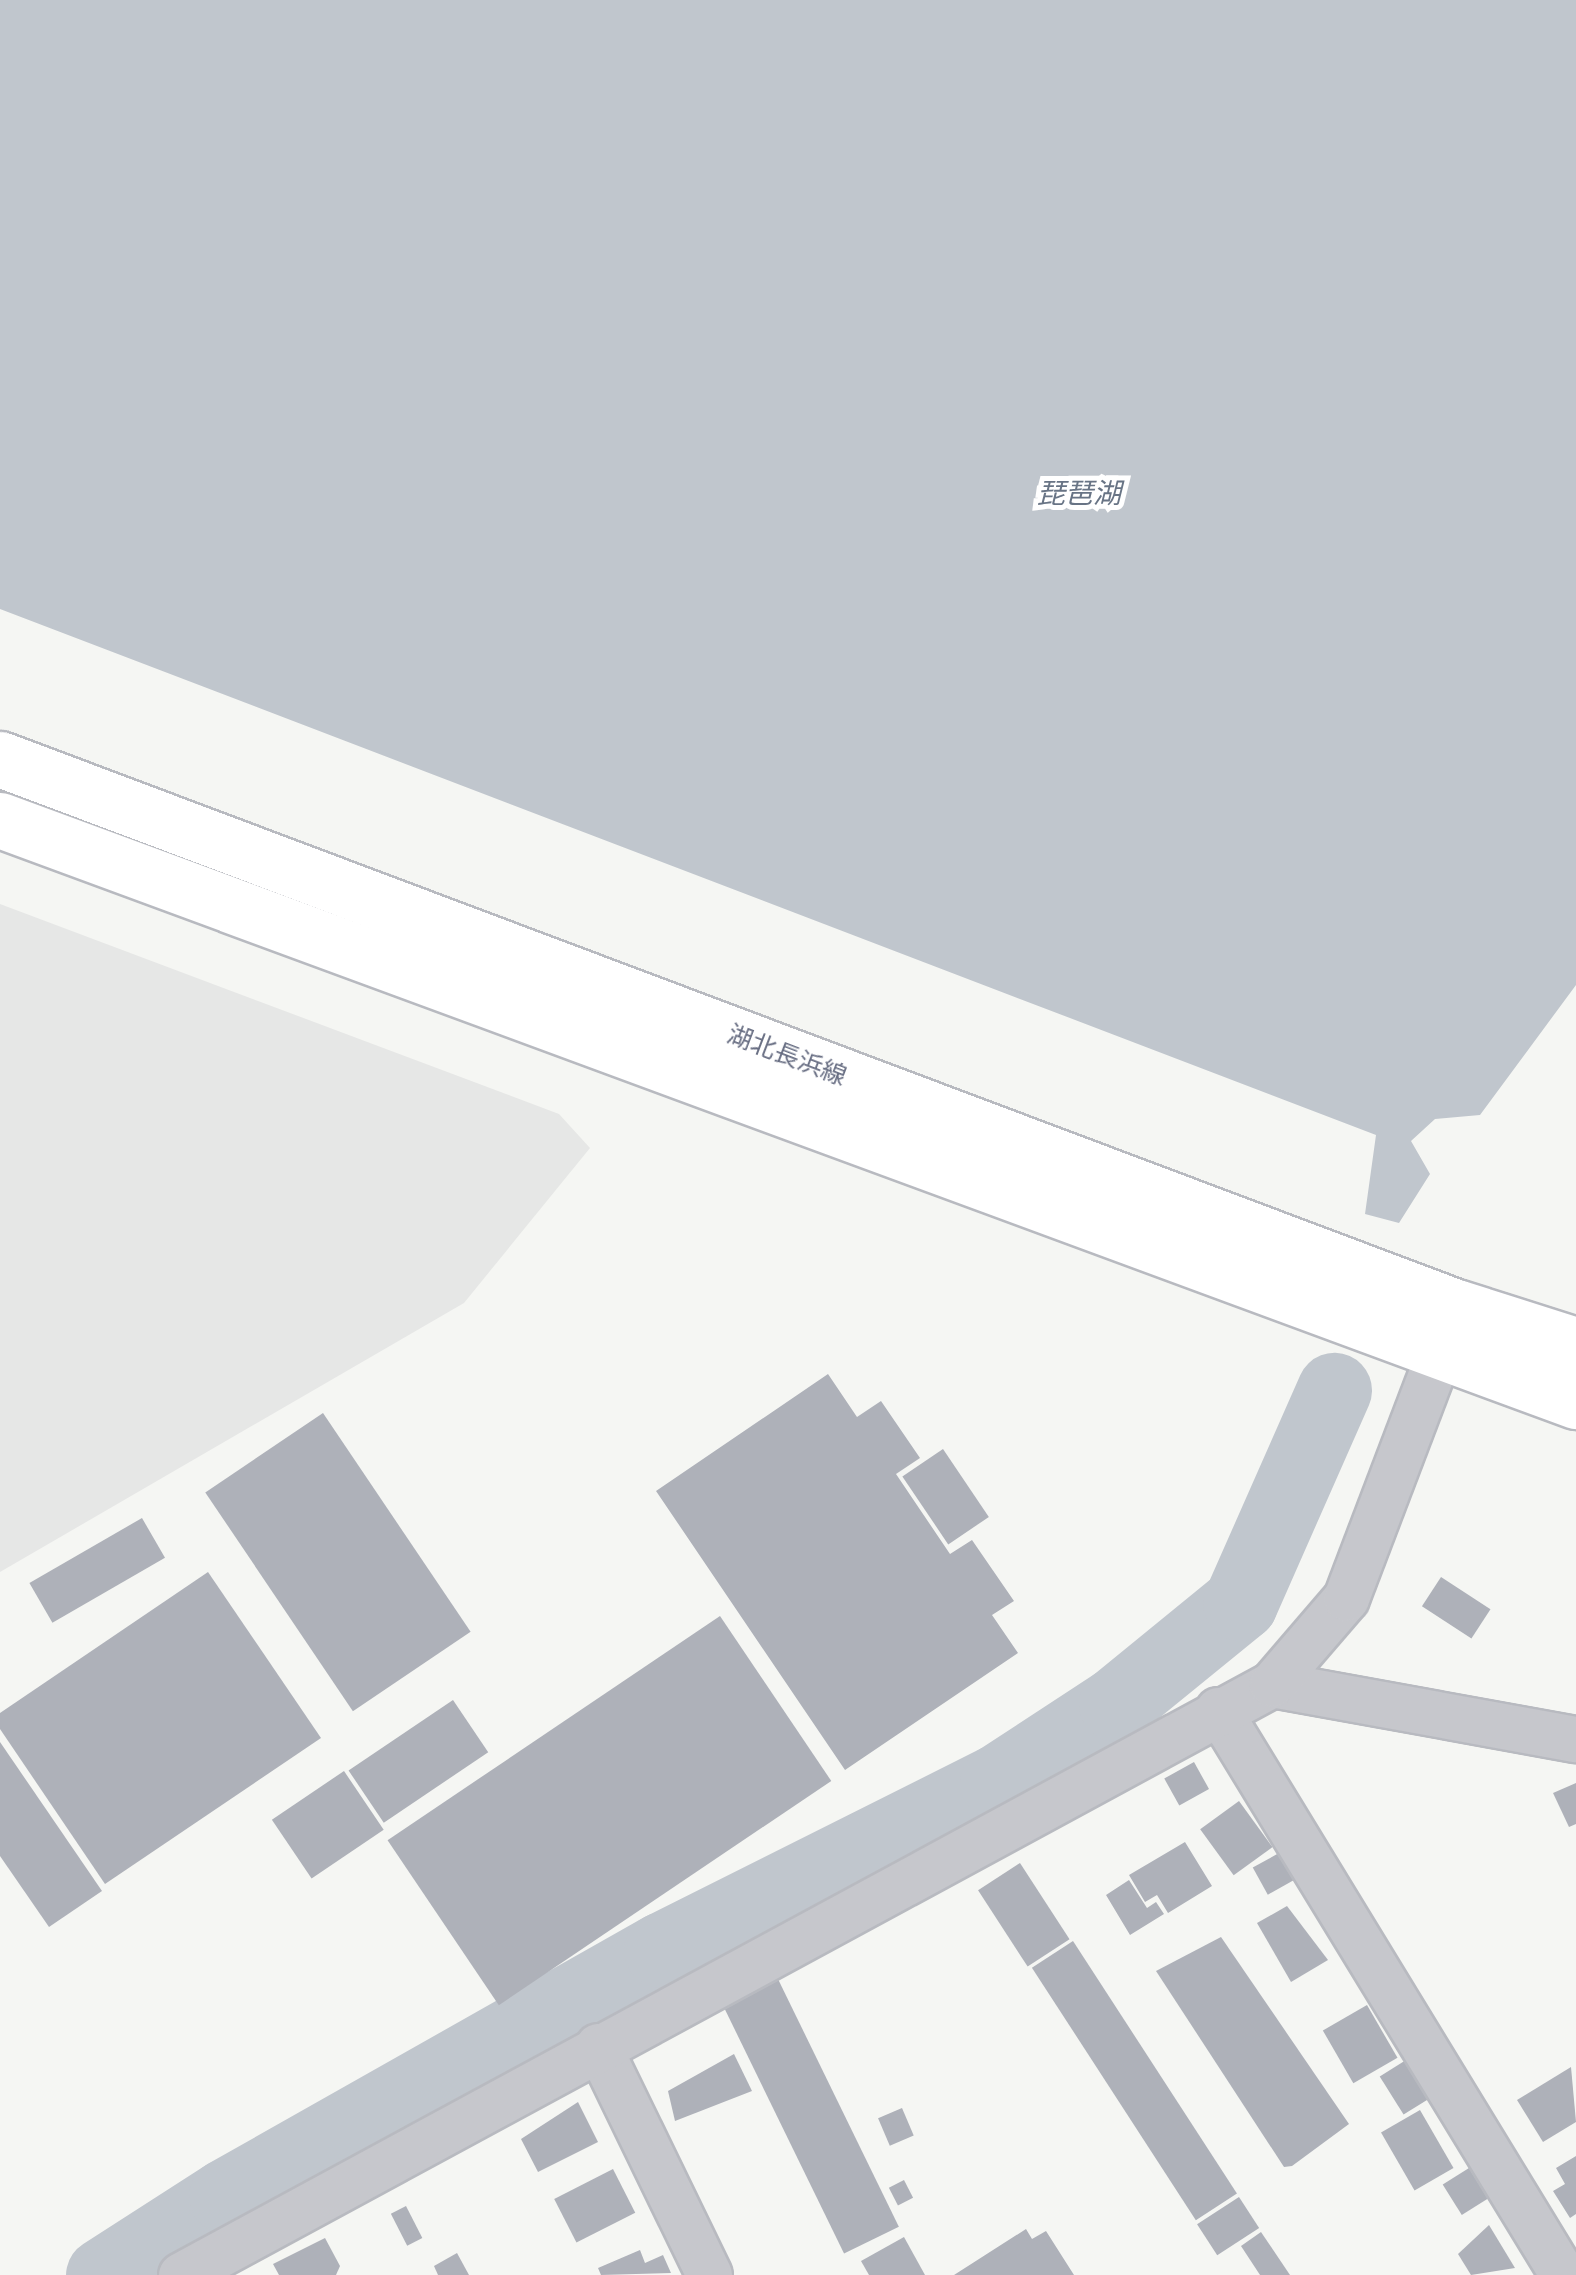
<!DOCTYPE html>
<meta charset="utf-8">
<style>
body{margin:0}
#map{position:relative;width:1576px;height:2275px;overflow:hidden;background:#f5f6f3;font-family:"Public Sans","Noto Sans JP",sans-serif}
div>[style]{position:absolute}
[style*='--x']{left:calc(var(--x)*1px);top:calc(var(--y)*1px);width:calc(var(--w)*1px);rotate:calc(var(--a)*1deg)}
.built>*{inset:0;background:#e6e7e6}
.water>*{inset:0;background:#c0c6cd}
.river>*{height:75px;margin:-37.5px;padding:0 37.5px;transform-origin:37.5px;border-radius:37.5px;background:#c0c6cd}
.building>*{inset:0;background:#aeb1b9;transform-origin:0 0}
.roads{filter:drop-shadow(2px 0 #b8bac0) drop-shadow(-2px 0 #b8bac0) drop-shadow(0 2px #b8bac0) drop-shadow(0 -2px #b8bac0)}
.minor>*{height:45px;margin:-22.5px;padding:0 22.5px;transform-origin:22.5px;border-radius:22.5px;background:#c6c7cc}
.secondary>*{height:55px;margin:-27.5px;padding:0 27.5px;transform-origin:27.5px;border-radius:27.5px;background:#fff}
span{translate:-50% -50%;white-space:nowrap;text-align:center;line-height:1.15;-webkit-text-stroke:10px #fff;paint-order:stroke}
.street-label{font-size:25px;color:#676d82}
.water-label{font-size:28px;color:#687485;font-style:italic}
</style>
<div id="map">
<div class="built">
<div style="clip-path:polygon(0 904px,559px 1114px,590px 1148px,464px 1303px,0 1572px)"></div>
</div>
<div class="water">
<div style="clip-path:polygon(0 0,1576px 0,1576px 985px,1480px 1115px,1435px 1119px,1411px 1141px,1430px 1174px,1399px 1223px,1365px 1214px,1376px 1135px,0 609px)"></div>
</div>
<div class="river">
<div style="--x:103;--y:2275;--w:146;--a:-32.7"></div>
<div style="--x:226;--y:2196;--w:500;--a:-29.5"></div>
<div style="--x:661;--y:1950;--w:376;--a:-26.6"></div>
<div style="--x:997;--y:1782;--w:142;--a:-33.2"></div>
<div style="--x:1116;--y:1704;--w:160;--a:-39.2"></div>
<div style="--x:1240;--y:1603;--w:233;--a:-66.2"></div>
</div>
<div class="building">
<div style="clip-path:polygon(828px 1374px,857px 1417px,881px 1401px,920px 1458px,896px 1474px,950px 1554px,972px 1540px,1014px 1601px,992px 1615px,1018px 1653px,845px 1770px,656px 1491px)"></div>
<div style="left:323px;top:1413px;width:264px;height:142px;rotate:56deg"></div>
<div style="left:943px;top:1449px;width:82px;height:49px;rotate:56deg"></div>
<div style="left:142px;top:1518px;width:46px;height:130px;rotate:60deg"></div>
<div style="clip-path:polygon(208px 1572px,321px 1738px,105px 1884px,0 1729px,0 1713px)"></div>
<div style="left:1441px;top:1577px;width:59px;height:35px;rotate:33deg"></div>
<div style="left:720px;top:1616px;width:199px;height:401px;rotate:56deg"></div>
<div style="left:453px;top:1700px;width:63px;height:126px;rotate:56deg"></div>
<div style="clip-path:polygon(0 1742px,102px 1891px,49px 1927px,0 1856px)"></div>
<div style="left:1194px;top:1762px;width:31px;height:34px;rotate:61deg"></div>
<div style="left:344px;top:1771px;width:71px;height:87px;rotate:56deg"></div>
<div style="clip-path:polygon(1576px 1783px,1576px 1824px,1569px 1827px,1553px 1793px)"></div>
<div style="left:1239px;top:1801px;width:57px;height:48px;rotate:54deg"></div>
<div style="clip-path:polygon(1185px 1842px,1212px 1886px,1168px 1913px,1157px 1895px,1145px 1902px,1129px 1875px)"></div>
<div style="left:1279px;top:1853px;width:31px;height:30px;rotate:61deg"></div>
<div style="left:1020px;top:1863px;width:91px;height:50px;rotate:57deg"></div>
<div style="clip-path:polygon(1129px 1880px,1147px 1908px,1156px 1902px,1164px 1914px,1130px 1935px,1106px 1895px)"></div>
<div style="clip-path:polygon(1287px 1906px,1328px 1960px,1291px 1982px,1257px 1923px)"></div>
<div style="clip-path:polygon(1221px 1937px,1349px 2124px,1292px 2166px,1284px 2167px,1156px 1971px)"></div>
<div style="left:1073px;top:1941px;width:301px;height:49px;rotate:57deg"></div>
<div style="left:777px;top:1977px;width:278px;height:61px;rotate:64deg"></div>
<div style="left:1367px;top:2005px;width:61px;height:51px;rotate:60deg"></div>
<div style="clip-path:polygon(734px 2054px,752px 2091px,675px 2121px,668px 2091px)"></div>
<div style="left:1406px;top:2060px;width:45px;height:31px;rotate:58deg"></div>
<div style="clip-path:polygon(1571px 2067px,1576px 2122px,1543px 2142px,1517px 2100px)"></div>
<div style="clip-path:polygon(578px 2102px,598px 2142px,538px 2172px,521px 2139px)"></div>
<div style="left:902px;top:2108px;width:30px;height:26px;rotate:67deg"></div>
<div style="left:1420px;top:2110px;width:67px;height:45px;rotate:60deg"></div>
<div style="clip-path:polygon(1576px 2156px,1576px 2214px,1570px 2218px,1553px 2191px,1565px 2184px,1556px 2168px)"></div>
<div style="left:1469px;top:2168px;width:36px;height:31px;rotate:58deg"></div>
<div style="left:613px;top:2169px;width:49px;height:66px;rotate:63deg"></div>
<div style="left:904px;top:2180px;width:20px;height:17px;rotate:63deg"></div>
<div style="left:1239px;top:2197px;width:37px;height:50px;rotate:57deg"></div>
<div style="left:406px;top:2206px;width:36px;height:17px;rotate:63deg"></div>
<div style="clip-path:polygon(1489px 2225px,1515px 2268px,1471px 2275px,1458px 2254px)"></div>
<div style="clip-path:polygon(1026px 2229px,1032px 2239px,1046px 2231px,1074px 2275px,954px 2275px)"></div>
<div style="clip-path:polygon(1261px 2232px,1290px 2275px,1260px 2275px,1241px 2246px)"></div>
<div style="clip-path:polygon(904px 2237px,925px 2275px,869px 2275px,861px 2261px)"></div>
<div style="clip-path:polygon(325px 2238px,340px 2266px,336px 2275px,279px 2275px,273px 2264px)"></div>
<div style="clip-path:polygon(640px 2250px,645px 2263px,663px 2255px,671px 2273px,601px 2275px,598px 2268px)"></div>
<div style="clip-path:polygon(457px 2253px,469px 2275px,438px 2275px,434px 2266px)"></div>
</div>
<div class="roads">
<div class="minor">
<div style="--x:1272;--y:1684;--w:309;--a:10.3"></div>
<div style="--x:1218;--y:1710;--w:662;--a:58.59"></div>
<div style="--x:598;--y:2046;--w:254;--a:64.1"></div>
<div style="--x:181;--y:2275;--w:1241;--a:-28.44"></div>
<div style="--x:1272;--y:1684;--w:113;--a:-49.3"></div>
<div style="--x:1346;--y:1598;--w:298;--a:-69.2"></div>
</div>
<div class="secondary">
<div style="--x:0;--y:759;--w:1556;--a:20.63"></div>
<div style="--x:1456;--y:1307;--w:126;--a:17.6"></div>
<div style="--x:0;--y:820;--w:1680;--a:20.24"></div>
</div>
</div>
<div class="street-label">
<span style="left:787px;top:1055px;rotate:21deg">湖北長浜線</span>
</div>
<div class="water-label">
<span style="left:1079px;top:493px">琵琶湖</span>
</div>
</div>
